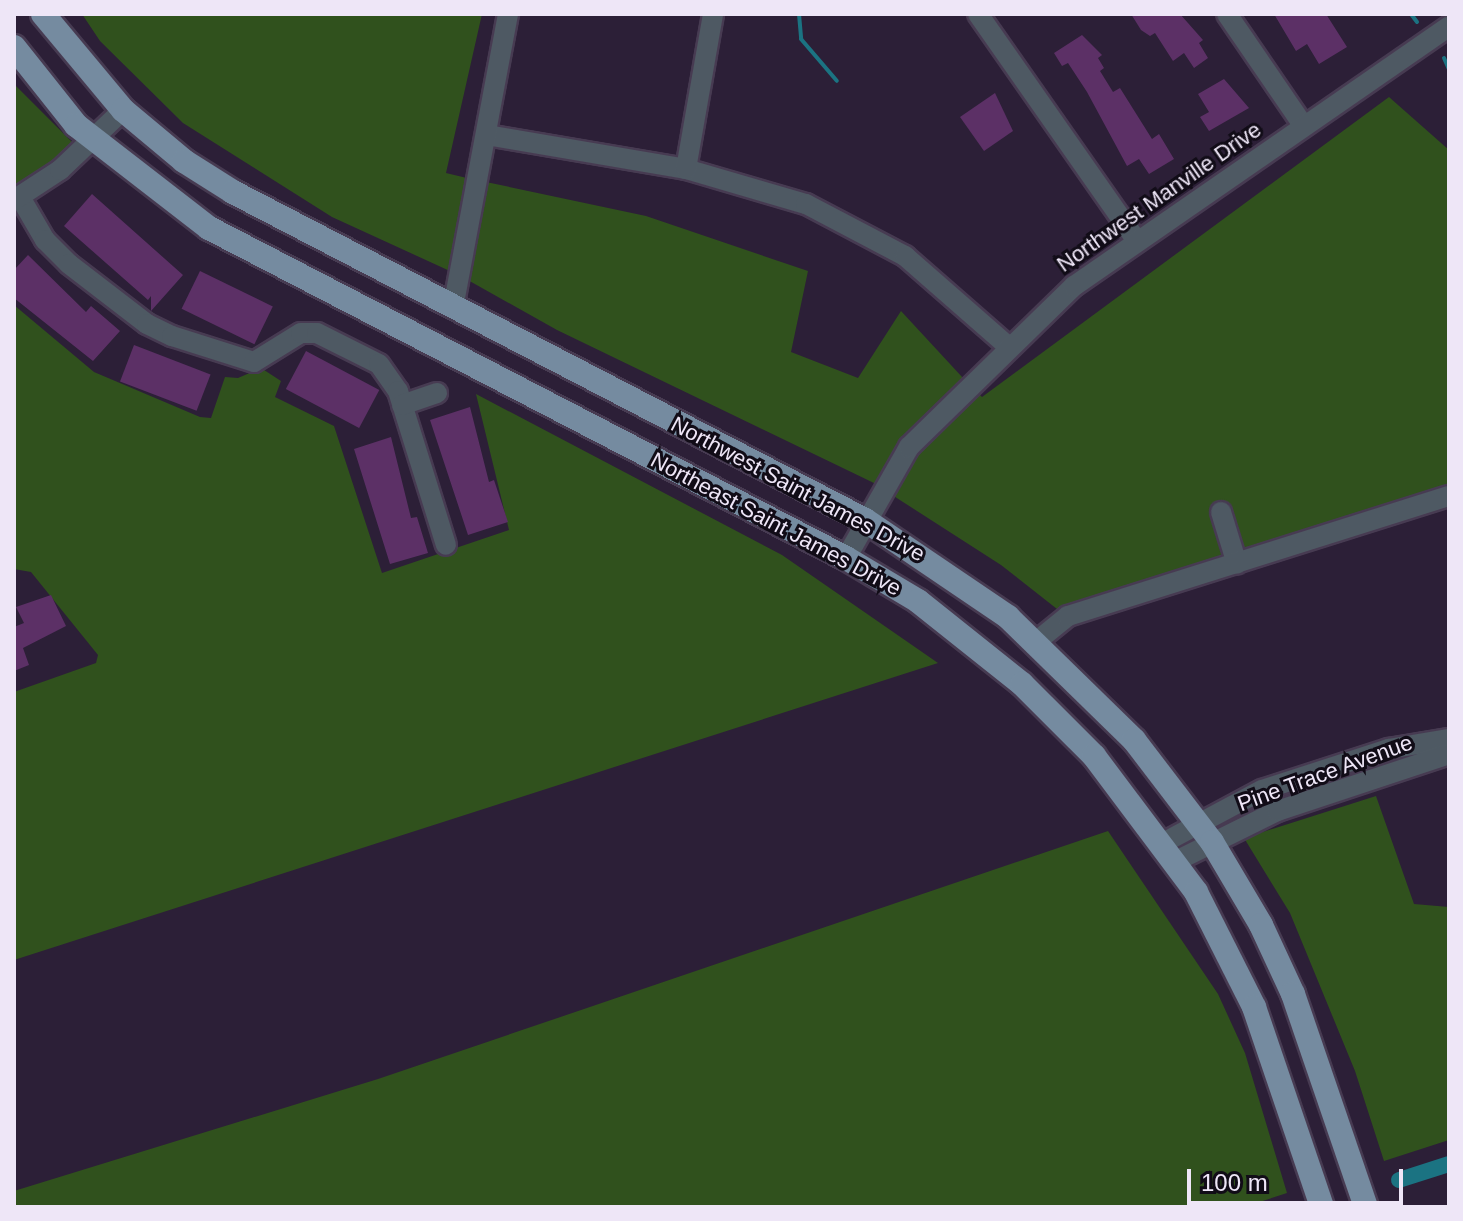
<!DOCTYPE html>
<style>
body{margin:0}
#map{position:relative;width:1463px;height:1221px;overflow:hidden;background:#2c1f37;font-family:Helvetica,sans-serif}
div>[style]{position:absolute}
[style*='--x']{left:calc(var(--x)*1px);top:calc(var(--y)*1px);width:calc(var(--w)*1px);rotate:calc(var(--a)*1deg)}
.green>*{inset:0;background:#30511d}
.stream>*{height:4px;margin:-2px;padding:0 2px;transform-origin:2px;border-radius:2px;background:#1b7382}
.canal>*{height:16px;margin:-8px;padding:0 8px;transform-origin:8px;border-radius:8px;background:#1b7382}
.building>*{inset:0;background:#5c3066;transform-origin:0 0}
.roads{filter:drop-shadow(2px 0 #473b52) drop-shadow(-2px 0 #473b52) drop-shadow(0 2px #473b52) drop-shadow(0 -2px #473b52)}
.minor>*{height:20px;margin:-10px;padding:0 10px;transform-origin:10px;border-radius:10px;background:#4e5963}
.major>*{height:24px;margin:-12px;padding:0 12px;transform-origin:12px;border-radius:12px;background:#758ba0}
span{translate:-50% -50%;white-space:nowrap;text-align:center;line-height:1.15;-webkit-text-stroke:6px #110c17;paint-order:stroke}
.street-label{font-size:22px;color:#eee6f7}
.frame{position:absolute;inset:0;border:16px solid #eee6f7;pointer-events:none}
.scale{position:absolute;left:1187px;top:1169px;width:216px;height:36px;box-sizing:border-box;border:4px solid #eee6f7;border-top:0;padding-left:10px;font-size:24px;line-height:28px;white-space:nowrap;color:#eee6f7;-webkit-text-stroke:6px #110c17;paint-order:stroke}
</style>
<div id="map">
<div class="green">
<div style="clip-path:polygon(82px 14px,482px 14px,446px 173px,471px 179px,452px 272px,332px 217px,183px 123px,100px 41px)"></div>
<div style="clip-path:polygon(14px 84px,76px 146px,14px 191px)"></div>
<div style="clip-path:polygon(1389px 97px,1449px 150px,1449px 498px,1071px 620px,1001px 565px,889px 493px,915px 452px,975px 390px,982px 397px)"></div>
<div style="clip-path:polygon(486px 182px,646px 216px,808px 271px,791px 352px,858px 378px,901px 311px,963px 378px,903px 441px,876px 484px,557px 330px,466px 279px)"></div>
<div style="clip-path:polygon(14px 305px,94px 372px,200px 417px,211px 418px,225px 377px,238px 378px,261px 368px,281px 381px,275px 397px,334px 426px,382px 573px,509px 530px,476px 394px,782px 555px,938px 663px,14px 960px,14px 692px,96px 663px,98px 655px,31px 572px,14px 569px)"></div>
<div style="clip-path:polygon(1376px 796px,1414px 904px,1449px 907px,1449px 1140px,1384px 1161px,1355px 1071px,1290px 913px,1244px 838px)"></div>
<div style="clip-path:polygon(1108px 831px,1218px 994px,1245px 1053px,1287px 1193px,1244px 1207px,14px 1207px,14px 1191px,378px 1079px)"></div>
</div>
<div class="stream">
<div style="--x:799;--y:14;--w:25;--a:85"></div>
<div style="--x:801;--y:39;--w:55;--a:49.4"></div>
<div style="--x:1411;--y:14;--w:10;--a:53"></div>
<div style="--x:1444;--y:58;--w:12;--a:66"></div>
</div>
<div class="canal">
<div style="--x:1399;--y:1180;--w:52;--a:-17.7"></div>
</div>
<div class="building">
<div style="clip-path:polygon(1131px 14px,1180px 14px,1203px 40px,1199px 43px,1208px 58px,1194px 68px,1184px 53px,1173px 61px,1155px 33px,1150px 36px,1141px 30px)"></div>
<div style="clip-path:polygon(1274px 14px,1326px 14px,1347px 47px,1319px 64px,1307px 44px,1296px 51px)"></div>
<div style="clip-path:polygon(1082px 35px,1102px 55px,1098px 58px,1104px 68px,1100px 71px,1113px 92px,1120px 88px,1152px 139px,1159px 134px,1174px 159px,1149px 174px,1139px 159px,1127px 166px,1087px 92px,1068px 63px,1062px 66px,1054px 53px)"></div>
<div style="clip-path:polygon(1224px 79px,1249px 108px,1209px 131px,1200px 117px,1209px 112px,1198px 94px)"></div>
<div style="clip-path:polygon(995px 93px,1013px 131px,984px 151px,960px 117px)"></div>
<div style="clip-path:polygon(92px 194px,183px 275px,151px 311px,151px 296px,148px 300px,64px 226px)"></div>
<div style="clip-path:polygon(28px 255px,86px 312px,91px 306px,120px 331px,93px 361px,14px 298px,14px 270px)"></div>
<div style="left:200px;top:271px;width:81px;height:42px;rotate:26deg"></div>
<div style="left:134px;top:345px;width:82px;height:39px;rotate:21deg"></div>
<div style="left:306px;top:351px;width:83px;height:43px;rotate:28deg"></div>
<div style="clip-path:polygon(470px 407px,489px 482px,494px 480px,508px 522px,468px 535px,430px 420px)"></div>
<div style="clip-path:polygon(391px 437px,411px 518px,417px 517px,428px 553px,390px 564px,354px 449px)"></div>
<div style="clip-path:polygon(51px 595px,66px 626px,23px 648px,29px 665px,14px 671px,14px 627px,24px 623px,16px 607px)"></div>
</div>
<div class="roads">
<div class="minor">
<div style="--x:978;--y:14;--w:276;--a:55"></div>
<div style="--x:1227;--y:14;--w:135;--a:55.6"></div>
<div style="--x:487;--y:135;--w:202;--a:9.7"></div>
<div style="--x:686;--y:169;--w:125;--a:16.3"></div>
<div style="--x:806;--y:204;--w:112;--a:27.7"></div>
<div style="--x:905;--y:256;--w:138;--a:41.2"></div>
<div style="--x:686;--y:169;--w:157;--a:-80.1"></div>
<div style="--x:20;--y:197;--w:50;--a:59.8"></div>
<div style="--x:45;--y:240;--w:34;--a:45"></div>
<div style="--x:69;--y:264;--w:98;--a:37.6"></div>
<div style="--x:147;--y:324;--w:28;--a:26"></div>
<div style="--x:172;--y:336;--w:86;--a:17.6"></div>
<div style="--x:254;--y:362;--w:55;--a:-31.7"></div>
<div style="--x:301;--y:333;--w:16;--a:0"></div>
<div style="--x:317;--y:333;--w:69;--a:26.6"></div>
<div style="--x:379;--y:364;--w:33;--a:55"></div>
<div style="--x:398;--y:391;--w:161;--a:72.7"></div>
<div style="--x:14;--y:200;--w:55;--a:-33.1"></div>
<div style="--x:60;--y:170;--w:87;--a:-43.6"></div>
<div style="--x:453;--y:308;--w:299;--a:-79.4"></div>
<div style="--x:402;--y:405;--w:37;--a:-19"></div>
<div style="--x:1221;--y:512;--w:54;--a:72.9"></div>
<div style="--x:846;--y:558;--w:128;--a:-60.4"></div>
<div style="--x:909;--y:447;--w:231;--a:-44.3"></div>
<div style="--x:1074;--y:286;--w:456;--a:-34.7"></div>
<div style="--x:1036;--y:642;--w:41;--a:-39.1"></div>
<div style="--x:1068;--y:616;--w:399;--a:-17.5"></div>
<div style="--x:1163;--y:843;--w:112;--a:-28.2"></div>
<div style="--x:1262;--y:790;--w:133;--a:-18"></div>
<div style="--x:1388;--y:749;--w:62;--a:-9.3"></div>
<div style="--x:1176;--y:861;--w:113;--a:-26.3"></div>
<div style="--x:1277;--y:811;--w:181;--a:-18.3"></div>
</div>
<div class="major">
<div style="--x:43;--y:14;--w:125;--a:50.2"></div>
<div style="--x:123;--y:110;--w:80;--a:39.9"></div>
<div style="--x:184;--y:161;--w:58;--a:32.3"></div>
<div style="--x:233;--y:192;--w:712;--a:27.43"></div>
<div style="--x:865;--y:520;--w:173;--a:34.1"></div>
<div style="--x:1008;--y:617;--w:176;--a:44.3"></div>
<div style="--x:1134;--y:740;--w:128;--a:52.6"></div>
<div style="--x:1212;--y:842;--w:96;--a:59.4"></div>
<div style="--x:1261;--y:925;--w:76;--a:65.1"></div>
<div style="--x:1293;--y:994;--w:225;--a:71.1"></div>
<div style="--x:14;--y:47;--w:100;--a:51.5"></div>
<div style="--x:76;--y:125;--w:168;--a:37.8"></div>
<div style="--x:209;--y:228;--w:717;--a:27.39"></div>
<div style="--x:846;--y:558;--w:84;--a:30.8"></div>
<div style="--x:918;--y:601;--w:133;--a:38.6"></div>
<div style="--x:1022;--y:684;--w:102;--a:45"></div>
<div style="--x:1094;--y:756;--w:170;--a:53.1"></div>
<div style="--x:1196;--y:892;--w:129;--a:63.2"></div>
<div style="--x:1254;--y:1007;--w:211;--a:71.2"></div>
</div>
</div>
<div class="street-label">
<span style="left:1159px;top:197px;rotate:-35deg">Northwest Manville Drive</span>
<span style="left:798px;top:489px;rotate:28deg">Northwest Saint James Drive</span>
<span style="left:776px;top:524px;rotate:28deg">Northeast Saint James Drive</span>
<span style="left:1325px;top:773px;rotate:-20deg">Pine Trace Avenue</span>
</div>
<div class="frame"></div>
<div class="scale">100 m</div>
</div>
